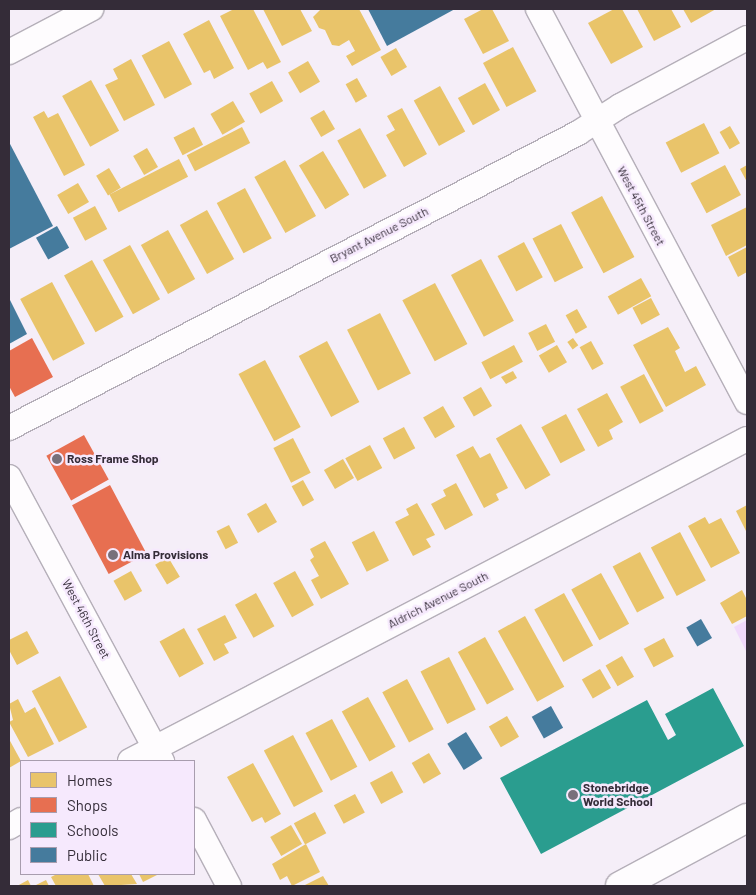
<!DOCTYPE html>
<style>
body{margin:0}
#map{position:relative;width:756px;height:895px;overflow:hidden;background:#f5eef8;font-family:Barlow,sans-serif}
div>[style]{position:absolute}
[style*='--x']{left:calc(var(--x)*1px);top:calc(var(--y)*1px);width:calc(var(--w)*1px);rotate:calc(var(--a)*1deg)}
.green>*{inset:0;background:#f0d9fb}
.homes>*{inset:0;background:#e9c46a;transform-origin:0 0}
.shops>*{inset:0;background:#e76f51;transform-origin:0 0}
.schools>*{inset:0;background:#2a9d8f}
.public>*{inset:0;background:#457b9d;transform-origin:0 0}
.roads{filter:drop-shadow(1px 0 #b5afb9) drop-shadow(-1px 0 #b5afb9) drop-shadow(0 1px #b5afb9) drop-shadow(0 -1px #b5afb9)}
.minor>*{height:24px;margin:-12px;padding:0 12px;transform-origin:12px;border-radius:12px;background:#fefcfe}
.major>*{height:28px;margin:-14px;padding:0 14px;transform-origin:14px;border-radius:14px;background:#fefcfe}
.dots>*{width:14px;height:14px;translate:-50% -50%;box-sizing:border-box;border:2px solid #f6e9fd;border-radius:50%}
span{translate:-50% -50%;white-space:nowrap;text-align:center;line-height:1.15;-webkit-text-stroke:5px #f6e9fd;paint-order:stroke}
.street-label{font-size:12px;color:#342c38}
.poi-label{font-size:12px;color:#342c38;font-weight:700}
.left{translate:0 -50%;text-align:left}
.frame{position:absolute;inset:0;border:10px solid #342c38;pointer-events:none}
.legend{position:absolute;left:20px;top:760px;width:175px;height:115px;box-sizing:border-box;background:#f6e9fd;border:1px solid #a89dae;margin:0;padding:6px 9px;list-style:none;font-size:15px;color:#342c38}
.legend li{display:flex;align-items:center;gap:10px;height:25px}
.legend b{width:25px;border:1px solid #a89dae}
</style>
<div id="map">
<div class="green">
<div style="clip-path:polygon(747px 620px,747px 653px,734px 627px)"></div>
</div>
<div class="homes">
<div style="clip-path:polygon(234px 9px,253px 9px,281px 62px,267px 69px,263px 62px,248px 70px,220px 16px)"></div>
<div style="clip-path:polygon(263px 9px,300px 9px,312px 31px,282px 46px)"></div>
<div style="clip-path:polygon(321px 9px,359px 9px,381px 50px,352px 66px,346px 56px,355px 51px,349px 40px,339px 46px,332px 45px,325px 30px,319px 28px,313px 17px)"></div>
<div style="clip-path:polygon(483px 9px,492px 9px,509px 41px,483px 54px,464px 19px)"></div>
<div style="clip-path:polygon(614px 9px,622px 9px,643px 47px,611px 64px,588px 23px)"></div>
<div style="clip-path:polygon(637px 9px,671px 9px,681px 27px,654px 41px)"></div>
<div style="clip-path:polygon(683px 9px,716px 9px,691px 23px)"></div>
<div style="clip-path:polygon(209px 20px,234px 68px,214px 79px,210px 70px,204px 73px,183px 34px)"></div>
<div style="left:169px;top:41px;width:49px;height:31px;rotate:62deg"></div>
<div style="left:513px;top:47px;width:50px;height:34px;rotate:62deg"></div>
<div style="left:396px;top:48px;width:22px;height:18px;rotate:60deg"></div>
<div style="clip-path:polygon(131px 59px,155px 105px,124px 121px,105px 85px,118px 79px,113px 69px)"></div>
<div style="left:308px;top:61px;width:24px;height:23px;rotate:60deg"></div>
<div style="left:357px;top:78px;width:21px;height:13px;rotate:61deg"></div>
<div style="left:91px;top:80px;width:58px;height:33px;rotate:61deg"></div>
<div style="left:272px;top:81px;width:23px;height:26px;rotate:61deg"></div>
<div style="left:485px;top:83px;width:31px;height:31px;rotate:61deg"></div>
<div style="left:440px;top:86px;width:52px;height:30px;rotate:61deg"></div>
<div style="left:233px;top:101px;width:24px;height:26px;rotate:60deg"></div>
<div style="clip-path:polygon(402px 108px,427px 154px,404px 167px,386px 135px,395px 130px,387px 116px)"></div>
<div style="left:324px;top:110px;width:22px;height:16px;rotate:60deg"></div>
<div style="clip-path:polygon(44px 111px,48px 118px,58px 113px,85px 165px,64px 176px,33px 117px)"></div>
<div style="left:704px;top:123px;width:34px;height:43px;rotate:63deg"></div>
<div style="left:730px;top:126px;width:20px;height:12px;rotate:60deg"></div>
<div style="left:194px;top:127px;width:20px;height:23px;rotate:63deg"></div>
<div style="left:242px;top:127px;width:18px;height:62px;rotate:63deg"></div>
<div style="left:360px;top:128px;width:55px;height:26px;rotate:61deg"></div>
<div style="left:147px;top:148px;width:22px;height:16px;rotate:60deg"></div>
<div style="left:323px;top:151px;width:51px;height:28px;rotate:59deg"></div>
<div style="left:179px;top:159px;width:20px;height:78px;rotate:63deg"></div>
<div style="left:285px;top:160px;width:64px;height:35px;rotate:61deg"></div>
<div style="left:725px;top:165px;width:34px;height:39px;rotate:62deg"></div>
<div style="clip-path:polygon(747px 165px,747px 182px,740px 169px)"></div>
<div style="left:109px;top:168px;width:23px;height:15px;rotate:59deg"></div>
<div style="left:78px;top:183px;width:22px;height:24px;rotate:60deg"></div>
<div style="left:245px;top:188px;width:57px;height:32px;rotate:62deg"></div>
<div style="left:602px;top:196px;width:69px;height:35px;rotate:62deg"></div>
<div style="left:95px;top:206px;width:26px;height:25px;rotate:62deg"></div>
<div style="clip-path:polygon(747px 207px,747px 245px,726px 256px,711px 225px)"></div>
<div style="left:207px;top:210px;width:56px;height:31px;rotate:61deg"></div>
<div style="left:561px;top:224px;width:49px;height:32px;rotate:63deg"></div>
<div style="left:168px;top:230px;width:56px;height:31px;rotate:61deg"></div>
<div style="left:524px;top:242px;width:40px;height:30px;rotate:62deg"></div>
<div style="left:130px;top:245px;width:62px;height:31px;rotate:61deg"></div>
<div style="clip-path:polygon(747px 247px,747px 272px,738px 277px,728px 257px)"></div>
<div style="left:481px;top:259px;width:70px;height:34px;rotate:62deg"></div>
<div style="left:92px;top:260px;width:65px;height:32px;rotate:61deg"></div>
<div style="left:641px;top:278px;width:21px;height:38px;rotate:61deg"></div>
<div style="left:52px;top:282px;width:70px;height:36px;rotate:62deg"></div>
<div style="left:435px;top:283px;width:69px;height:37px;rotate:62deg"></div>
<div style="left:651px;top:298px;width:19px;height:21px;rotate:62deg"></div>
<div style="left:577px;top:309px;width:21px;height:13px;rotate:61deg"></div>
<div style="left:380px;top:313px;width:68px;height:37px;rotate:63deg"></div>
<div style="left:546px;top:324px;width:20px;height:20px;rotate:63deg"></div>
<div style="clip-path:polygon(668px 327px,680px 348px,675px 351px,685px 372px,696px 366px,706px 385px,666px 407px,633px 345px)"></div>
<div style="left:573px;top:338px;width:9px;height:7px;rotate:54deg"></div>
<div style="left:327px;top:341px;width:69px;height:32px;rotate:62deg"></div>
<div style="left:591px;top:341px;width:26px;height:13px;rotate:61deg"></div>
<div style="left:514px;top:345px;width:19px;height:37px;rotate:62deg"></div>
<div style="left:557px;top:345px;width:20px;height:21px;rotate:60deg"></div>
<div style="left:265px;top:360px;width:76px;height:30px;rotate:62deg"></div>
<div style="clip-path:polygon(513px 371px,517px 378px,506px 384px,501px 377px)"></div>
<div style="left:644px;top:374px;width:42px;height:27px;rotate:62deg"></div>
<div style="left:481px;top:387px;width:22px;height:21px;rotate:60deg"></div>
<div style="clip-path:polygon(607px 393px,623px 422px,609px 430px,613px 439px,598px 447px,577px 409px)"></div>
<div style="left:443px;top:406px;width:24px;height:23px;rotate:60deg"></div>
<div style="left:566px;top:414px;width:41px;height:28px;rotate:62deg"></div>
<div style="left:521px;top:424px;width:59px;height:29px;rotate:60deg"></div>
<div style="left:404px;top:427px;width:24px;height:24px;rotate:62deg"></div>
<div style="left:293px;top:438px;width:39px;height:22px;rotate:63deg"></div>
<div style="left:370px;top:445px;width:26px;height:28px;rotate:62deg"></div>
<div style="clip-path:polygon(473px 446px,480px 458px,490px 453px,508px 488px,496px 494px,499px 500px,484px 508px,456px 455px)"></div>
<div style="left:343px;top:459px;width:22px;height:22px;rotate:60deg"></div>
<div style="left:303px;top:480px;width:23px;height:13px;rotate:61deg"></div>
<div style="clip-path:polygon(456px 483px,473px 515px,445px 530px,431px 504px,446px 496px,443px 490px)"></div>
<div style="left:266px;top:503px;width:22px;height:22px;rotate:60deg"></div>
<div style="clip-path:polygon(417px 503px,435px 535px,426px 539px,431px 547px,413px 556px,395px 522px,409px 515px,406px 509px)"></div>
<div style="clip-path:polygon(747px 505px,747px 533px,736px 511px)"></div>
<div style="clip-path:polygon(705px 517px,709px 524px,721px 518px,740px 553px,711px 568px,688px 526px)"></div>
<div style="left:229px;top:525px;width:20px;height:14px;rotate:63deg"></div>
<div style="left:374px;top:531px;width:33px;height:25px;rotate:63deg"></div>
<div style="left:680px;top:532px;width:55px;height:33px;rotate:62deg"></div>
<div style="clip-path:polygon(325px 541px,349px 584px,321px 599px,311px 580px,319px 576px,310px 560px,314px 557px,310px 549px)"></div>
<div style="left:640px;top:552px;width:52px;height:31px;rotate:62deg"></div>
<div style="left:168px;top:557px;width:23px;height:15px;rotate:59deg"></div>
<div style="left:131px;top:571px;width:23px;height:20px;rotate:61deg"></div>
<div style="left:295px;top:571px;width:39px;height:25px;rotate:61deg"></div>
<div style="left:601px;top:573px;width:58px;height:34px;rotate:61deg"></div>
<div style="clip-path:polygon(742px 590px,747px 600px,747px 616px,732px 624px,720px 603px)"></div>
<div style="left:256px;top:593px;width:38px;height:24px;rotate:61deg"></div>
<div style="left:564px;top:593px;width:60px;height:34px;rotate:61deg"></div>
<div style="clip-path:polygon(225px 615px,237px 638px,224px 644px,229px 653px,214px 661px,197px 629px)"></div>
<div style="left:525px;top:616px;width:81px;height:31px;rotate:61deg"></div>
<div style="left:184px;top:628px;width:41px;height:28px;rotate:61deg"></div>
<div style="clip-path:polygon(27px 631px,39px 653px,17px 665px,9px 650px,9px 640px)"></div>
<div style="left:485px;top:637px;width:60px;height:31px;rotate:61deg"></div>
<div style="left:664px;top:638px;width:21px;height:23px;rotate:62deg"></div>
<div style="left:622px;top:656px;width:24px;height:19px;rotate:60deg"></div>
<div style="left:449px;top:657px;width:59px;height:32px;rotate:63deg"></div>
<div style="left:600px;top:669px;width:22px;height:21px;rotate:60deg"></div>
<div style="left:60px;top:676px;width:58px;height:32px;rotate:62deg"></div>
<div style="left:407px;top:679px;width:57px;height:28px;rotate:62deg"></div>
<div style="left:368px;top:697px;width:57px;height:30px;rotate:61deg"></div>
<div style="clip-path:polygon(18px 699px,25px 713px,35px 707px,54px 744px,28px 757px,9px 722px,13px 720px,9px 704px)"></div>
<div style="left:507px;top:716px;width:24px;height:21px;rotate:60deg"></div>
<div style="left:332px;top:719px;width:54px;height:30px;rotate:62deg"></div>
<div style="left:293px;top:735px;width:64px;height:33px;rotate:62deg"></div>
<div style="clip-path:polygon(9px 739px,21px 761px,9px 768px)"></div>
<div style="left:429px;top:753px;width:24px;height:20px;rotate:60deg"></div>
<div style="clip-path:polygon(253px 763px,281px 814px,265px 823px,262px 817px,252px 822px,227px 777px)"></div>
<div style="left:392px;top:771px;width:24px;height:25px;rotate:62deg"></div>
<div style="left:355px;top:794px;width:21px;height:24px;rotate:62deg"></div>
<div style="left:315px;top:812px;width:24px;height:24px;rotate:62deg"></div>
<div style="left:291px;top:825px;width:22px;height:24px;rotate:60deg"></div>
<div style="clip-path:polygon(306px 844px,320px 872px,292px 886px,287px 876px,280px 880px,272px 864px)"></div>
<div style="clip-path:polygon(57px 874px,88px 874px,94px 886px,56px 886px,51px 877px)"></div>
<div style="clip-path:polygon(98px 874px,131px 874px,137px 884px,105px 886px)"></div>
<div style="clip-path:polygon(139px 874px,159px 874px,143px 882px)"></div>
<div style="clip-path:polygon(323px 876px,329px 886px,303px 886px)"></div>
<div style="clip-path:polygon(28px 880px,31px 886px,17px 886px)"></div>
<div style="clip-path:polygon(46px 880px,49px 886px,34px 886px)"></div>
</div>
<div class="shops">
<div style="clip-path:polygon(32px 338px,53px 377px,15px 397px,9px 386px,9px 351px)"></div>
<div style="left:84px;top:435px;width:51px;height:43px;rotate:61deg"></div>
<div style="left:110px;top:485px;width:78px;height:43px;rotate:62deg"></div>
</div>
<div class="schools">
<div style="clip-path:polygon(713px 688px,744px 746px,541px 854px,500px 778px,647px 700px,668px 740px,676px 735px,665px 714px)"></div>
</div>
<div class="public">
<div style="clip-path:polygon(368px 9px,455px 9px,387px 46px)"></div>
<div style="clip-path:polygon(9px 142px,53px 226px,9px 249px)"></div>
<div style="left:57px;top:226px;width:25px;height:24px;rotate:61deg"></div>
<div style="clip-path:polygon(9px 298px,27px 334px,9px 344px)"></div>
<div style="left:701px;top:619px;width:22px;height:17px;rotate:60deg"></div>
<div style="left:551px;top:706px;width:25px;height:22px;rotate:61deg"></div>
<div style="left:466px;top:732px;width:31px;height:22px;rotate:58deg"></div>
</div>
<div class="roads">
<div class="minor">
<div style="--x:538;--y:9;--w:445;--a:62"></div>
<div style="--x:9;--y:52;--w:93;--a:-27.7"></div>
<div style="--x:9;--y:428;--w:641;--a:-27.4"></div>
<div style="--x:578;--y:133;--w:50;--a:-32.7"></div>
<div style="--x:620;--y:106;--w:144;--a:-28.2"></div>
<div style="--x:9;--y:477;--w:323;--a:61.7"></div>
<div style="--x:130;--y:761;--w:696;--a:-27.56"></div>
<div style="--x:194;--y:820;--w:75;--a:62.1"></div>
<div style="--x:9;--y:827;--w:14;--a:-30"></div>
</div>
<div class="major">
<div style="--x:620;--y:886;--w:144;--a:-28.2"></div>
</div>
</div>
<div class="dots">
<div style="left:57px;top:459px;background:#78707b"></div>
<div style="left:113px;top:555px;background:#78707b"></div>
<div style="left:573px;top:795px;background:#78707b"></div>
</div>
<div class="street-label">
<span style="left:641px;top:206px;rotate:62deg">West 45th Street</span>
<span style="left:379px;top:235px;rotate:-27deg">Bryant Avenue South</span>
<span style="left:438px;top:600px;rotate:-27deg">Aldrich Avenue South</span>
<span style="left:86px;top:619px;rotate:62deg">West 46th Street</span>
</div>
<div class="poi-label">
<span class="left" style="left:67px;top:459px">Ross Frame Shop</span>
<span class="left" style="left:123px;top:555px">Alma Provisions</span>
<span class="left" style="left:583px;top:795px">Stonebridge<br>World School</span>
</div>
<div class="frame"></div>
<ul class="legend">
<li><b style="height:14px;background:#e9c46a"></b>Homes</li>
<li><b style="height:14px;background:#e76f51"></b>Shops</li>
<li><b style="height:14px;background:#2a9d8f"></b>Schools</li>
<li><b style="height:14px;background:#457b9d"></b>Public</li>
</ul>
</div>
